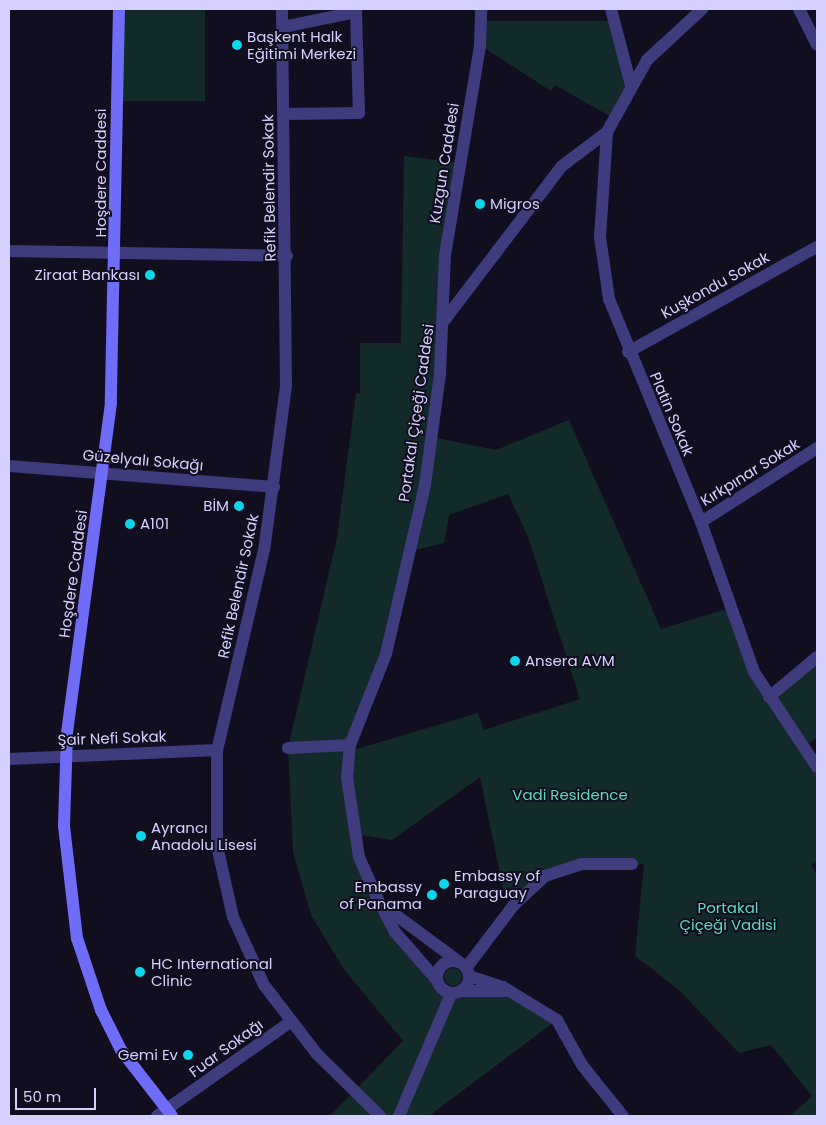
<!DOCTYPE html>
<meta charset="utf-8">
<style>
body{margin:0}
#map{position:relative;width:826px;height:1125px;overflow:hidden;background:#110e20;font-family:Poppins,sans-serif}
div>[style]{position:absolute}
[style*='--x']{left:calc(var(--x)*1px);top:calc(var(--y)*1px);width:calc(var(--w)*1px);rotate:calc(var(--a)*1deg)}
.green>*{inset:0;background:#122a29;transform-origin:0 0}
.round{border-radius:50%}
.street>*{height:12px;margin:-6px;padding:0 6px;transform-origin:6px;border-radius:6px;background:#3e3c7d}
.street>.ring{margin:-6px;padding:0;box-sizing:content-box;background:none;border:12px solid #3e3c7d;border-radius:50%}
.secondary>*{height:12px;margin:-6px;padding:0 6px;transform-origin:6px;border-radius:6px;background:#6f6cf7}
.dots>*{width:14px;height:14px;translate:-50% -50%;box-sizing:border-box;border:2px solid #110e20;border-radius:50%}
span{translate:-50% -50%;white-space:nowrap;text-align:center;line-height:1.15;-webkit-text-stroke:4px #110e20;paint-order:stroke}
.poi-label{font-size:15px;color:#d5d0fd}
.left{translate:0 -50%;text-align:left}
.right{translate:-100% -50%;text-align:right}
.street-label{font-size:15px;color:#d5d0fd}
.park-label{font-size:15px;color:#60d8ba}
.frame{position:absolute;inset:0;border:10px solid #d5d0fd;pointer-events:none}
.scale{position:absolute;left:15px;top:1088px;width:81px;height:22px;box-sizing:border-box;border:2px solid #d5d0fd;border-top:0;padding-left:6px;font-size:15px;line-height:18px;white-space:nowrap;color:#d5d0fd;-webkit-text-stroke:4px #110e20;paint-order:stroke}
</style>
<div id="map">
<div class="green">
<div style="left:205px;top:10px;width:91px;height:86px;rotate:90deg"></div>
<div style="clip-path:polygon(481px 21px,613px 21px,631px 85px,613px 118px,555px 85px,551px 91px,480px 45px)"></div>
<div style="clip-path:polygon(evenodd,404px 156px,459px 163px,432px 437px,496px 450px,569px 420px,661px 629px,730px 608px,769px 697px,817px 657px,817px 737px,804px 747px,817px 767px,817px 862px,811px 865px,817px 875px,817px 1116px,790px 1116px,812px 1096px,771px 1045px,739px 1053px,679px 990px,635px 956px,644px 864px,560px 870px,513px 906px,504px 893px,480px 777px,392px 840px,353px 834px,379px 902px,441px 989px,497px 990px,557px 1020px,429px 1116px,330px 1116px,403px 1041px,343px 968px,311px 915px,293px 852px,288px 748px,337px 538px,356px 393px,360px 394px,360px 343px,401px 343px,404px 156px,508px 494px,528px 537px,580px 699px,484px 730px,478px 713px,350px 751px,386px 654px,411px 551px,444px 543px,449px 515px,508px 494px)"></div>
<div class="round" style="left:444px;top:968px;width:18px;height:18px"></div>
</div>
<div class="street">
<div style="--x:282;--y:9;--w:377;--a:89.4"></div>
<div style="--x:286;--y:386;--w:165;--a:97.6"></div>
<div style="--x:264;--y:550;--w:205;--a:103.2"></div>
<div style="--x:217;--y:750;--w:96;--a:90"></div>
<div style="--x:217;--y:846;--w:73;--a:77.3"></div>
<div style="--x:233;--y:917;--w:75;--a:65.5"></div>
<div style="--x:264;--y:985;--w:87;--a:52.5"></div>
<div style="--x:317;--y:1054;--w:88;--a:44.5"></div>
<div style="--x:611;--y:9;--w:79;--a:75.3"></div>
<div style="--x:799;--y:9;--w:40;--a:63.4"></div>
<div style="--x:283;--y:27;--w:75;--a:-11.6"></div>
<div style="--x:284;--y:114;--w:75;--a:-0.8"></div>
<div style="--x:359;--y:113;--w:104;--a:-91.7"></div>
<div style="--x:607;--y:132;--w:105;--a:93.8"></div>
<div style="--x:600;--y:237;--w:63;--a:81.7"></div>
<div style="--x:609;--y:299;--w:241;--a:67.6"></div>
<div style="--x:701;--y:522;--w:159;--a:70.5"></div>
<div style="--x:754;--y:672;--w:114;--a:56.4"></div>
<div style="--x:9;--y:251;--w:278;--a:1"></div>
<div style="--x:443;--y:322;--w:196;--a:-52.7"></div>
<div style="--x:562;--y:166;--w:56;--a:-37.1"></div>
<div style="--x:607;--y:132;--w:82;--a:-60.9"></div>
<div style="--x:647;--y:60;--w:75;--a:-42.8"></div>
<div style="--x:628;--y:352;--w:216;--a:-29.1"></div>
<div style="--x:9;--y:466;--w:266;--a:4.5"></div>
<div style="--x:701;--y:522;--w:138;--a:-32.5"></div>
<div style="--x:769;--y:697;--w:62;--a:-39.8"></div>
<div style="--x:288;--y:748;--w:62;--a:-2.8"></div>
<div style="--x:9;--y:759;--w:208;--a:-2.5"></div>
<div style="--x:385;--y:907;--w:91;--a:36.5"></div>
<div class="ring" style="left:437px;top:961px;width:20px;height:20px"></div>
<div style="--x:466;--y:968;--w:78;--a:-52.8"></div>
<div style="--x:513;--y:906;--w:44;--a:-43.2"></div>
<div style="--x:545;--y:876;--w:38;--a:-18"></div>
<div style="--x:581;--y:864;--w:51;--a:0"></div>
<div style="--x:469;--y:976;--w:36;--a:18"></div>
<div style="--x:503;--y:987;--w:63;--a:31.4"></div>
<div style="--x:557;--y:1020;--w:51;--a:60.9"></div>
<div style="--x:582;--y:1065;--w:65;--a:51.2"></div>
<div style="--x:436;--y:979;--w:62;--a:-131.1"></div>
<div style="--x:395;--y:932;--w:34;--a:-118"></div>
<div style="--x:379;--y:902;--w:49;--a:-114"></div>
<div style="--x:359;--y:857;--w:80;--a:-98.6"></div>
<div style="--x:347;--y:778;--w:33;--a:-85"></div>
<div style="--x:350;--y:745;--w:98;--a:-68.4"></div>
<div style="--x:386;--y:654;--w:173;--a:-77"></div>
<div style="--x:425;--y:485;--w:112;--a:-82.3"></div>
<div style="--x:440;--y:374;--w:119;--a:-87.6"></div>
<div style="--x:445;--y:255;--w:213;--a:-80.5"></div>
<div style="--x:480;--y:45;--w:36;--a:-88"></div>
<div style="--x:462;--y:991;--w:42;--a:0"></div>
<div style="--x:157;--y:1116;--w:161;--a:-35.2"></div>
<div style="--x:399;--y:1116;--w:133;--a:-66.9"></div>
</div>
<div class="secondary">
<div style="--x:119;--y:9;--w:394;--a:91.2"></div>
<div style="--x:111;--y:403;--w:334;--a:97.6"></div>
<div style="--x:67;--y:734;--w:92;--a:91.9"></div>
<div style="--x:64;--y:826;--w:113;--a:83.4"></div>
<div style="--x:77;--y:938;--w:76;--a:71.6"></div>
<div style="--x:101;--y:1010;--w:45;--a:63.4"></div>
<div style="--x:121;--y:1050;--w:83;--a:52.3"></div>
</div>
<div class="dots">
<div style="left:237px;top:45px;background:#0cd6ec"></div>
<div style="left:480px;top:204px;background:#0cd6ec"></div>
<div style="left:150px;top:275px;background:#0cd6ec"></div>
<div style="left:239px;top:506px;background:#0cd6ec"></div>
<div style="left:130px;top:524px;background:#0cd6ec"></div>
<div style="left:515px;top:661px;background:#0cd6ec"></div>
<div style="left:141px;top:836px;background:#0cd6ec"></div>
<div style="left:444px;top:884px;background:#0cd6ec"></div>
<div style="left:432px;top:895px;background:#0cd6ec"></div>
<div style="left:140px;top:972px;background:#0cd6ec"></div>
<div style="left:188px;top:1055px;background:#0cd6ec"></div>
</div>
<div class="poi-label">
<span class="left" style="left:247px;top:45px">Başkent Halk<br>Eğitimi Merkezi</span>
<span class="left" style="left:490px;top:204px">Migros</span>
<span class="right" style="left:140px;top:275px">Ziraat Bankası</span>
<span class="right" style="left:229px;top:506px">BİM</span>
<span class="left" style="left:140px;top:524px">A101</span>
<span class="left" style="left:525px;top:661px">Ansera AVM</span>
<span class="left" style="left:151px;top:836px">Ayrancı<br>Anadolu Lisesi</span>
<span class="left" style="left:454px;top:884px">Embassy of<br>Paraguay</span>
<span class="right" style="left:422px;top:895px">Embassy<br>of Panama</span>
<span class="left" style="left:151px;top:972px">HC International<br>Clinic</span>
<span class="right" style="left:178px;top:1055px">Gemi Ev</span>
</div>
<div class="street-label">
<span style="left:444px;top:163px;rotate:-81deg">Kuzgun Caddesi</span>
<span style="left:101px;top:173px;rotate:-90deg">Hoşdere Caddesi</span>
<span style="left:269px;top:188px;rotate:-91deg">Refik Belendir Sokak</span>
<span style="left:715px;top:285px;rotate:-29deg">Kuşkondu Sokak</span>
<span style="left:416px;top:413px;rotate:-82deg">Portakal Çiçeği Caddesi</span>
<span style="left:672px;top:414px;rotate:67deg">Platin Sokak</span>
<span style="left:143px;top:460px;rotate:5deg">Güzelyalı Sokağı</span>
<span style="left:750px;top:472px;rotate:-32deg">Kırkpınar Sokak</span>
<span style="left:73px;top:574px;rotate:-82deg">Hoşdere Caddesi</span>
<span style="left:238px;top:586px;rotate:-78deg">Refik Belendir Sokak</span>
<span style="left:112px;top:738px;rotate:-2deg">Şair Nefi Sokak</span>
<span style="left:226px;top:1048px;rotate:-36deg">Fuar Sokağı</span>
</div>
<div class="park-label">
<span style="left:570px;top:795px">Vadi Residence</span>
<span style="left:728px;top:916px">Portakal<br>Çiçeği Vadisi</span>
</div>
<div class="frame"></div>
<div class="scale">50 m</div>
</div>
